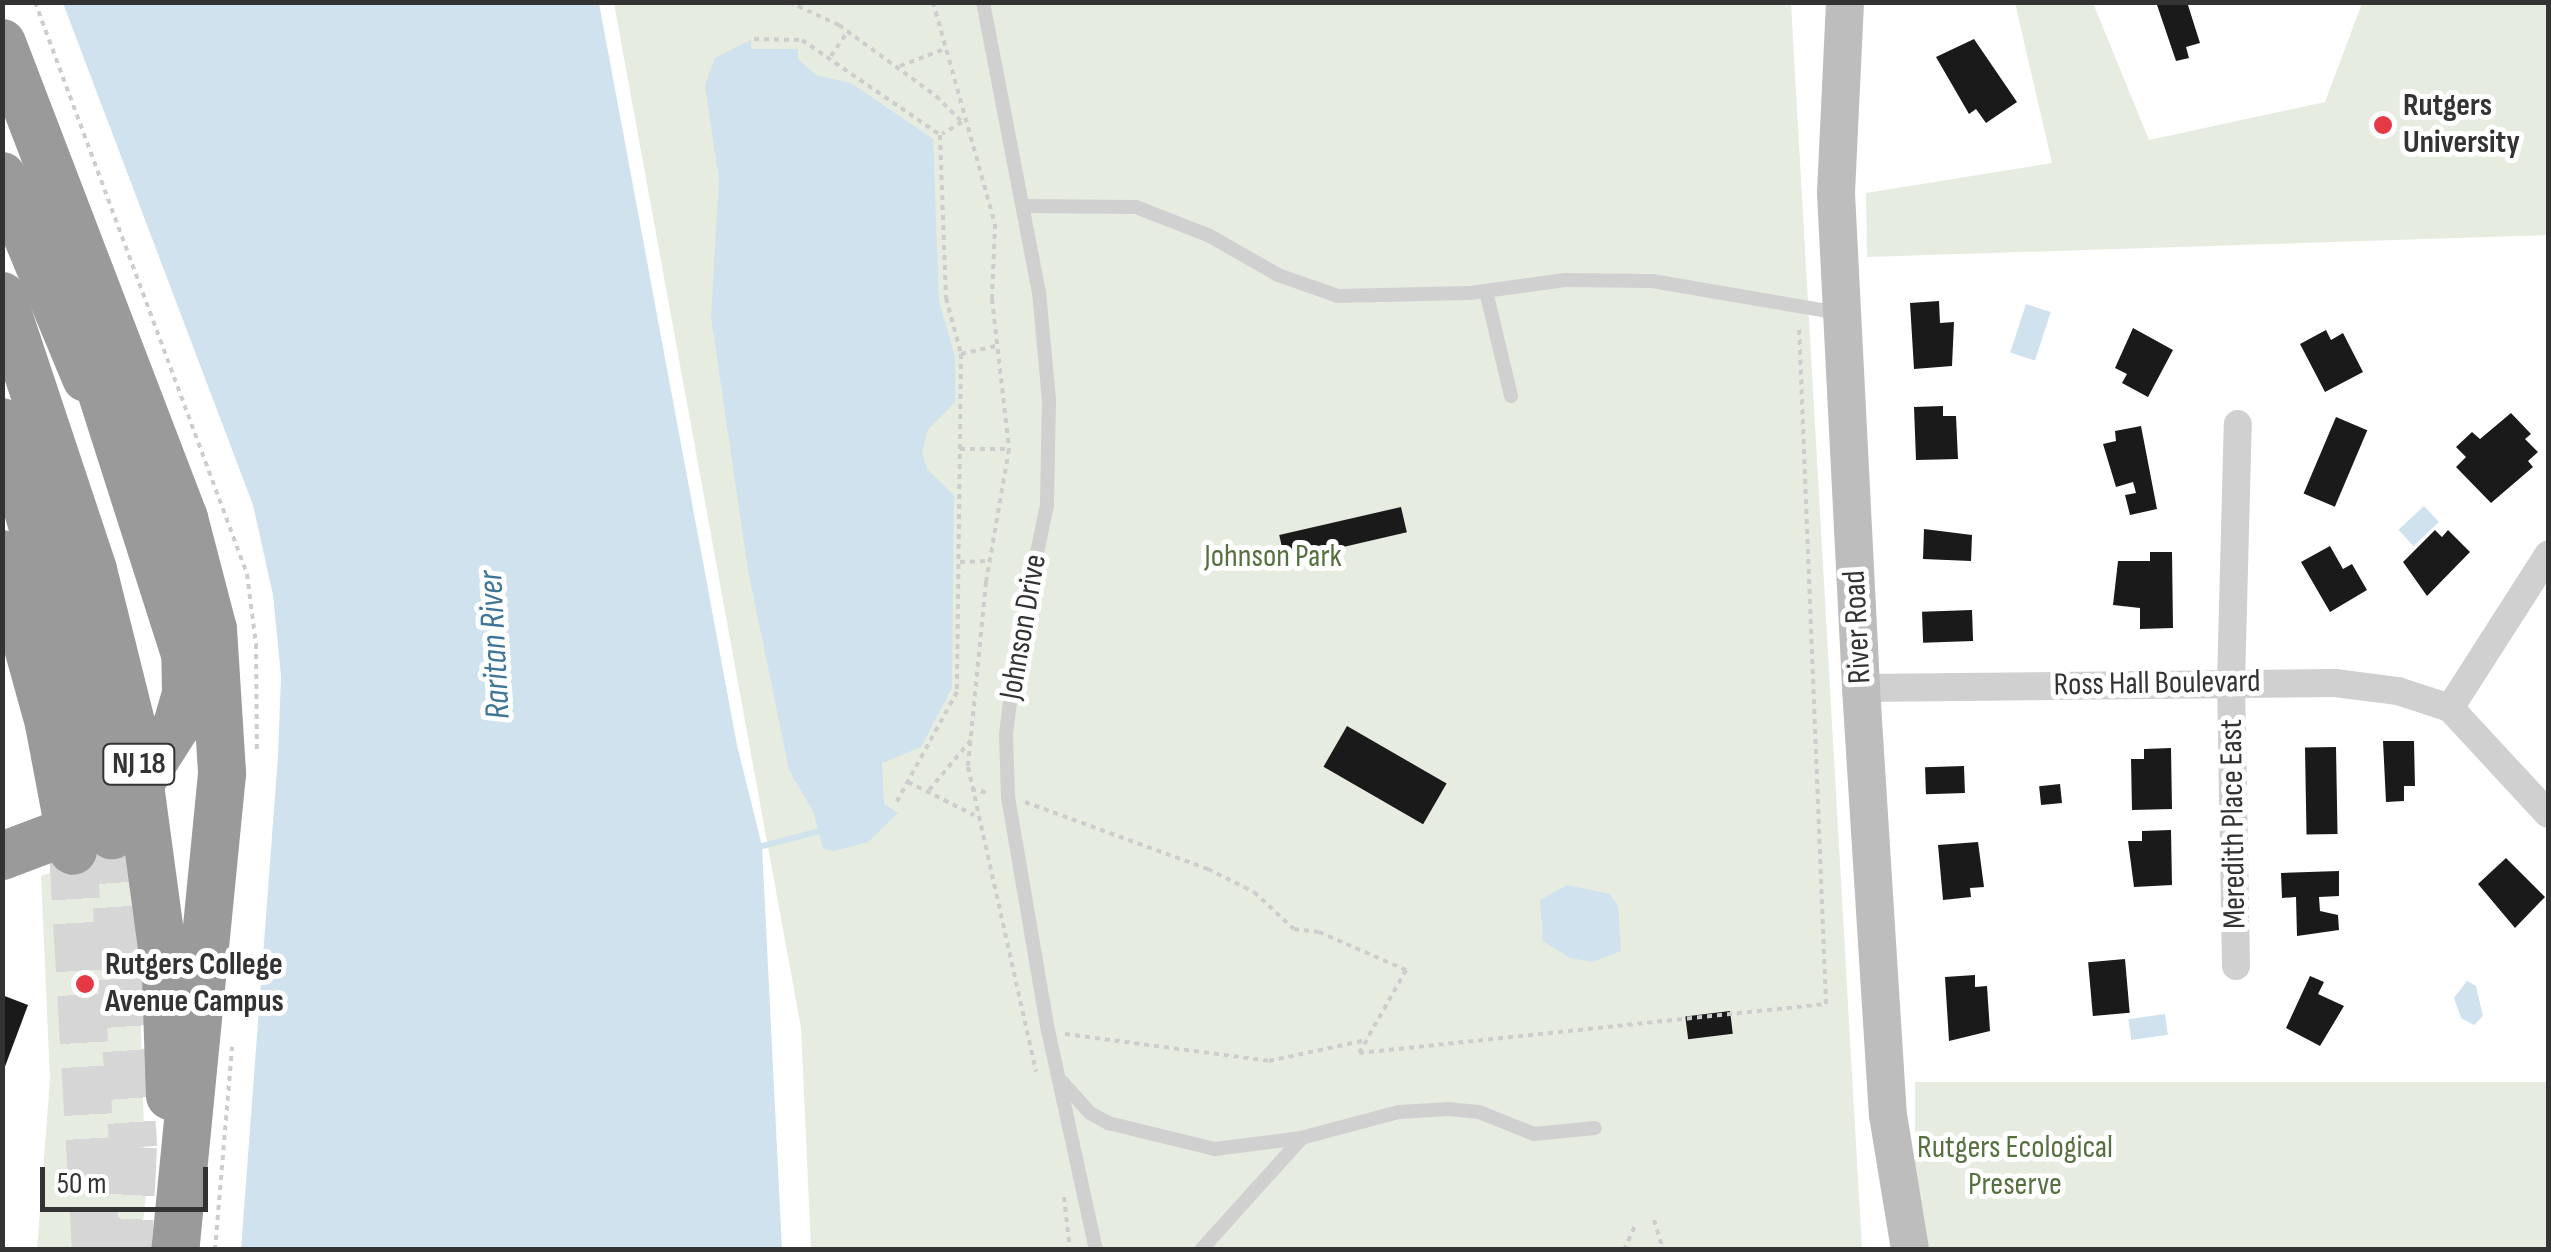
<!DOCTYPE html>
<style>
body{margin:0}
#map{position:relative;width:2551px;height:1252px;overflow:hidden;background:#fff;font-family:"Sofia Sans Condensed",sans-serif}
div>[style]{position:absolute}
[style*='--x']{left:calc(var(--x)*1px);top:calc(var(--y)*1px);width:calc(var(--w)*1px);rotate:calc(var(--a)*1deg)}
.green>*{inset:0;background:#e6ecdf;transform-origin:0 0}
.water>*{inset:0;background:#cfe2ee;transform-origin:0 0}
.stream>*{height:6px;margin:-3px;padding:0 3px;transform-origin:3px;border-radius:3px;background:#cfe2ee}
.building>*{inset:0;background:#1a1a1a;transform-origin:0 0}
.highway-tunnel>*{height:48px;margin-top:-24px;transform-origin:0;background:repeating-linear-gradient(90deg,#d6d6d6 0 48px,transparent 0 72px)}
.path>*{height:4px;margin-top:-2px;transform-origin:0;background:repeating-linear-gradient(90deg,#cdcdcd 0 5px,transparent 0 10px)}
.lane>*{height:14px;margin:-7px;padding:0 7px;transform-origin:7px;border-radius:7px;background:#d0d0d0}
.street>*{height:28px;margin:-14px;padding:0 14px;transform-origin:14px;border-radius:14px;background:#d0d0d0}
.secondary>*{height:38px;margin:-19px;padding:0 19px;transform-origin:19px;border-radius:19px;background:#bdbdbd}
.highway>*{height:48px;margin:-24px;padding:0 24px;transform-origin:24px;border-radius:24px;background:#9a9a9a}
.highway-bridge>*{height:48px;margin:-24px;padding:0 24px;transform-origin:24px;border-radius:24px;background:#9a9a9a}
.dots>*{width:28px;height:28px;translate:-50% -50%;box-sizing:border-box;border:5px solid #fff;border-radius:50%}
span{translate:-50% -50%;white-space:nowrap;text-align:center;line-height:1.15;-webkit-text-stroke:10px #fff;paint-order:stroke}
.shield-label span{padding:2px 8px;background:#fff;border:2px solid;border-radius:8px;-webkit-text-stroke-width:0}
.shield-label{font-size:30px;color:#333;font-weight:700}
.poi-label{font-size:32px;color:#333;font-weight:700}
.left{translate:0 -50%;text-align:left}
.park-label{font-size:32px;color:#56703f}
.street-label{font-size:32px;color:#333}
.water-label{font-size:35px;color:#3f7597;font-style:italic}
.frame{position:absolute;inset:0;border:5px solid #333;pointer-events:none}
.scale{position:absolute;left:40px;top:1167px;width:168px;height:45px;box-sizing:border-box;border:5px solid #333;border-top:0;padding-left:12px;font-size:30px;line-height:35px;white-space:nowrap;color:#333;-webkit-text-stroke:8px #fff;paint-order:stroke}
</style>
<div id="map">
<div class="green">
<div style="clip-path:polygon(614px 3px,1791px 3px,1862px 1249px,811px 1249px,801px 1028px)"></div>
<div style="clip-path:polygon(2015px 3px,2093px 3px,2149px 140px,2325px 102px,2362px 3px,2548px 3px,2548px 235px,1867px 257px,1866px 193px,2052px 163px)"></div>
<div style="clip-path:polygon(135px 840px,146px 1196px,140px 1249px,37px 1250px,50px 1079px,41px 876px)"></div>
<div style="left:1915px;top:1082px;width:633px;height:169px"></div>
</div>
<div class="water">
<div style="clip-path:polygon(63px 3px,599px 3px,737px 745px,762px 846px,782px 1249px,241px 1249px,278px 756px,281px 676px,273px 595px,253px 505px)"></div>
<div style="clip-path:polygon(751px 40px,751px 49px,798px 49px,798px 59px,816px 75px,851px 83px,933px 139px,939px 301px,955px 357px,955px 402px,928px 429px,922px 453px,928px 470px,954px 495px,952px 688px,921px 747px,882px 763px,884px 804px,898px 813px,868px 842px,834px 851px,823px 849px,814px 813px,789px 770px,748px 570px,711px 317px,719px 180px,705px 86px,715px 58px)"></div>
<div style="left:2026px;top:304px;width:26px;height:51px;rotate:18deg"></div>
<div style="left:2424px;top:506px;width:22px;height:35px;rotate:47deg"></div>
<div style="clip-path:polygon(1567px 885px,1610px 894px,1618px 906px,1621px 951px,1592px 962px,1570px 958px,1543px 941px,1540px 900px)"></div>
<div style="clip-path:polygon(2467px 981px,2476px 986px,2483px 1016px,2474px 1025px,2461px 1018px,2454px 998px)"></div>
<div style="left:2165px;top:1014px;width:21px;height:37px;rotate:82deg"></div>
</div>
<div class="stream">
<div style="--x:762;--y:846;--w:59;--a:-14.7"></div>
</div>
<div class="building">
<div style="clip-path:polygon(2156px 2px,2187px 2px,2200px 43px,2186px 47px,2189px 58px,2176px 61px)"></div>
<div style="clip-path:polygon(1974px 39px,2017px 102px,1986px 123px,1976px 109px,1969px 114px,1936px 57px)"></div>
<div style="clip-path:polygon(1939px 301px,1940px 323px,1954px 322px,1952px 366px,1914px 369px,1910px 303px)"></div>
<div style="clip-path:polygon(2133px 328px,2173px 350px,2148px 397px,2122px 383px,2127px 374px,2115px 368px)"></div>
<div style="clip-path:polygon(2326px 330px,2331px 340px,2343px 333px,2363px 372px,2325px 392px,2300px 344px)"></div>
<div style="clip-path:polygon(1943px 406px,1943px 416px,1956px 416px,1958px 459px,1916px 460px,1914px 407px)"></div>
<div style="clip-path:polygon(2511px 413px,2531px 434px,2525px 439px,2538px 452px,2528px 461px,2533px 467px,2491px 503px,2456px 467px,2466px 457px,2456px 447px,2472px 432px,2480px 439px)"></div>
<div style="left:2336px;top:417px;width:34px;height:83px;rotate:23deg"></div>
<div style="clip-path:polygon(2141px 426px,2157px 509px,2130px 515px,2125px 495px,2136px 493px,2133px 482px,2116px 487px,2103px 444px,2116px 441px,2115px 431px)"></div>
<div style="left:1401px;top:507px;width:26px;height:125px;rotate:77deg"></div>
<div style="clip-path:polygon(1924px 529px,1972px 535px,1971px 561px,1923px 559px)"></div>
<div style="clip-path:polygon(2435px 530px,2442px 537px,2448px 530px,2470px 552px,2427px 596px,2403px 562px)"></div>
<div style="clip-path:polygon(2330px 546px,2343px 569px,2352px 564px,2367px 590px,2330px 612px,2301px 562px)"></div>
<div style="clip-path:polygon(2150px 552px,2172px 552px,2173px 628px,2140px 629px,2140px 608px,2113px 605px,2118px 561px,2150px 561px)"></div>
<div style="left:1972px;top:610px;width:31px;height:50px;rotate:88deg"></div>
<div style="left:1347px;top:726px;width:115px;height:47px;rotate:30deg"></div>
<div style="clip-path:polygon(2383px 741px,2414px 741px,2415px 786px,2404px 786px,2404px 801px,2386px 802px)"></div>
<div style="left:2336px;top:747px;width:87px;height:31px;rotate:89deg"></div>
<div style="clip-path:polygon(2171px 748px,2172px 809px,2132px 810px,2131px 759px,2144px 759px,2144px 749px)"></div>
<div style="left:1964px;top:766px;width:27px;height:39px;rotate:88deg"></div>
<div style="left:2060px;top:784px;width:19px;height:21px;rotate:84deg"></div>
<div style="clip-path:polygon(2171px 830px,2172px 885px,2134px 887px,2128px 841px,2142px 841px,2142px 831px)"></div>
<div style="clip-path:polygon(1978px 842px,1984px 887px,1970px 888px,1971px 897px,1943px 900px,1938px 845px)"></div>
<div style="clip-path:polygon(2506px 858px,2545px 897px,2515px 928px,2478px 884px)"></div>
<div style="clip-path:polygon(2339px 871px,2339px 896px,2319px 897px,2320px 911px,2338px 915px,2339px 930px,2297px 936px,2296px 897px,2282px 898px,2281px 873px)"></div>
<div style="left:2125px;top:959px;width:54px;height:37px;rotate:85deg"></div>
<div style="clip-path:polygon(1975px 975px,1975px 987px,1987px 986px,1990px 1031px,1949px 1041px,1945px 977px)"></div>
<div style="clip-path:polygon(2310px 976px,2324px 982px,2318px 994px,2344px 1006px,2320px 1046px,2286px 1028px)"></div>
<div style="clip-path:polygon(2px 995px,28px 1005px,3px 1072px,2px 1072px)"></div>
<div style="left:1730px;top:1011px;width:23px;height:45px;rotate:83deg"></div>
</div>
<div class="highway-tunnel">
<div style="--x:112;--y:835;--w:313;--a:86.1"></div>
<div style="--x:133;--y:1147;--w:103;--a:92.8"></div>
<div style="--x:73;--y:851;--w:400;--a:86.7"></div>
</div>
<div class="path">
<div style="--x:35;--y:2;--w:610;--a:69.66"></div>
<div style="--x:247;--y:574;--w:71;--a:82.7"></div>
<div style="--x:256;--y:644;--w:110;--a:89.5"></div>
<div style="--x:789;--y:2;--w:55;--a:24.7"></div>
<div style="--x:839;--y:25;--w:120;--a:36.2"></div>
<div style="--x:936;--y:96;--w:37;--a:45"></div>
<div style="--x:962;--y:122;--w:23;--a:149"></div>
<div style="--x:933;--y:2;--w:230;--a:74.4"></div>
<div style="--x:995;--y:224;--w:75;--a:92.3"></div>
<div style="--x:992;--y:299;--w:151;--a:83.5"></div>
<div style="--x:1009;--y:449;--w:135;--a:99.8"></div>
<div style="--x:986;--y:582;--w:186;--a:95.6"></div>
<div style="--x:968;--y:767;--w:312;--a:77.4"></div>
<div style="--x:754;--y:39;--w:48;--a:1.2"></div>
<div style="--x:802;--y:40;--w:168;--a:34.5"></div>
<div style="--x:940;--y:135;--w:163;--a:87.9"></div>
<div style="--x:946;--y:298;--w:58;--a:75"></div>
<div style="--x:961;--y:354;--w:338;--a:90.7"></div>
<div style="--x:957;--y:692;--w:129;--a:118.8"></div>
<div style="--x:831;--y:56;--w:30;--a:-56"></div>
<div style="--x:900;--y:66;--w:45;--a:-20.9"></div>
<div style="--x:961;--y:354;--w:40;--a:-13"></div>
<div style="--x:960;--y:449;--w:49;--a:0"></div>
<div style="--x:960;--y:562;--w:30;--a:-2"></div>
<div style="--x:908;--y:782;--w:74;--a:26.6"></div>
<div style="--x:971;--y:789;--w:18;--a:13"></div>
<div style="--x:929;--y:790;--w:65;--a:-50"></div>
<div style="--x:1025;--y:802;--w:195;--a:20.1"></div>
<div style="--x:1208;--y:869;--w:51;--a:26.6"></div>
<div style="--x:1254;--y:892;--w:54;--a:42.8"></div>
<div style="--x:1294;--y:929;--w:25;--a:7"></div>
<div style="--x:1319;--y:932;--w:95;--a:23.6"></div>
<div style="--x:1406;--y:970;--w:79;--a:119.5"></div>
<div style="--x:1065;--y:1034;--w:206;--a:7.5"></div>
<div style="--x:1269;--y:1061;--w:100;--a:-12.1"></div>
<div style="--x:1367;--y:1040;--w:15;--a:122"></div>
<div style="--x:1359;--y:1053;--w:470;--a:-6"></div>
<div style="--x:1826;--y:1004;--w:679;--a:-92.28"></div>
<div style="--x:1064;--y:1197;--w:53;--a:83.5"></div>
<div style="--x:1654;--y:1220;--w:31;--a:73"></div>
<div style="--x:215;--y:1250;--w:204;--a:-85.2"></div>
<div style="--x:1624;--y:1250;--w:30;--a:-66"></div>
</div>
<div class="lane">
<div style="--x:983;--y:2;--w:295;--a:79.1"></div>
<div style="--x:1039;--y:292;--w:107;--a:84.7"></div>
<div style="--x:1049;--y:399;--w:106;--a:91.1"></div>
<div style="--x:1047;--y:505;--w:151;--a:101.8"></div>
<div style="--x:1016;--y:653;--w:82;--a:97"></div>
<div style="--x:1006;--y:734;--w:63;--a:88.2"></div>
<div style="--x:1008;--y:797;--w:236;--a:80.3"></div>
<div style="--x:1048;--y:1030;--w:225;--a:77.7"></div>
<div style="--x:1024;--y:206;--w:112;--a:0.5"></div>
<div style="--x:1136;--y:207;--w:79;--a:21.4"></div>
<div style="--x:1210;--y:236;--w:78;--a:29.8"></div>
<div style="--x:1278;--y:275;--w:64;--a:19.3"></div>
<div style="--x:1338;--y:296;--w:132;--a:-1.3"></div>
<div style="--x:1470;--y:293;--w:96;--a:-7.8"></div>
<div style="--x:1565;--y:280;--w:87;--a:0.7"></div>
<div style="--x:1652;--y:281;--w:191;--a:9.7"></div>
<div style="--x:1486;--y:291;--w:108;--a:76.6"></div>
<div style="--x:1062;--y:1082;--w:42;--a:47.9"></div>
<div style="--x:1090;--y:1113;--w:21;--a:29"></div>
<div style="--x:1108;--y:1123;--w:110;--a:13.7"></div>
<div style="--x:1215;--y:1149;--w:87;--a:-7.3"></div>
<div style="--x:1301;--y:1138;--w:101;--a:-14.9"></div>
<div style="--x:1399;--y:1112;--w:50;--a:-3.4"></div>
<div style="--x:1449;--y:1109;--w:30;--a:6"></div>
<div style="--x:1479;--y:1112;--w:59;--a:21.8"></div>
<div style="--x:1534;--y:1134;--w:61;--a:-5.6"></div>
<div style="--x:1201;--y:1250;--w:149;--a:-48"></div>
</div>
<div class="street">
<div style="--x:1861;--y:688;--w:474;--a:-0.6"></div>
<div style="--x:2335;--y:683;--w:64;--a:7.2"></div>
<div style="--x:2398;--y:691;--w:55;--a:18.1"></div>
<div style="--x:2450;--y:708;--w:144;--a:47.2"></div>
<div style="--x:2450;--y:708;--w:182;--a:-57.4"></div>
<div style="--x:2236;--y:966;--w:283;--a:-91"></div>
<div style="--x:2231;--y:683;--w:259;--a:-88.5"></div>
</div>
<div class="secondary">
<div style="--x:1845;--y:2;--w:191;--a:92.7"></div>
<div style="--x:1836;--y:193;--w:496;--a:87.1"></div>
<div style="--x:1861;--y:688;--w:428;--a:86.4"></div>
<div style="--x:1888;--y:1115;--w:137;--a:80.7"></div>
</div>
<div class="highway">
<div style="--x:2;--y:43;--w:509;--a:69.04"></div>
<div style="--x:184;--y:518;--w:115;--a:75.4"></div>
<div style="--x:213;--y:629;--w:145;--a:86.4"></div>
<div style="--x:222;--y:774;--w:478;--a:95.6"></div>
<div style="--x:2;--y:176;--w:219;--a:67.4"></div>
<div style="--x:2;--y:296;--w:289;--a:71.6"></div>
<div style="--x:93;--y:570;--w:161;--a:76"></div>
<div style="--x:132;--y:726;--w:253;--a:82.3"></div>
<div style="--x:166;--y:977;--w:119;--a:88.1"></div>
<div style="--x:86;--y:344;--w:326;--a:72.3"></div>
<div style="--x:2;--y:422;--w:300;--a:73.7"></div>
<div style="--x:86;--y:710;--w:128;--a:78.3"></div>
<div style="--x:2;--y:554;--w:176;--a:74.5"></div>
<div style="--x:49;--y:724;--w:129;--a:79.3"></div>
</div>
<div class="highway-bridge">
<div style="--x:2;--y:856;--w:88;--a:-20.7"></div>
<div style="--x:84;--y:825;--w:70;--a:-36.9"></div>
<div style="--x:140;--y:783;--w:69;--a:-57.5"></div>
<div style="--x:177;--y:725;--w:32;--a:-74"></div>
<div style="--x:186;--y:694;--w:39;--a:-91"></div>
</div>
<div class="dots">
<div style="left:2383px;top:125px;background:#e63946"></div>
<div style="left:85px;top:984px;background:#e63946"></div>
</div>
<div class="shield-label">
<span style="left:139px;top:764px">NJ 18</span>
</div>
<div class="poi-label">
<span class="left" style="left:2403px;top:125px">Rutgers<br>University</span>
<span class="left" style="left:105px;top:984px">Rutgers College<br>Avenue Campus</span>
</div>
<div class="park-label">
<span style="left:1273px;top:557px">Johnson Park</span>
<span style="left:2015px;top:1167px">Rutgers Ecological<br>Preserve</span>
</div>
<div class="street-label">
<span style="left:1024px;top:627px;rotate:-80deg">Johnson Drive</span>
<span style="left:1858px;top:627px;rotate:-93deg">River Road</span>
<span style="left:2157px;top:684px;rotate:-1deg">Ross Hall Boulevard</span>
<span style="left:2234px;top:824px;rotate:-91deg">Meredith Place East</span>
</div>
<div class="water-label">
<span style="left:495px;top:645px;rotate:-93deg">Raritan River</span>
</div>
<div class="frame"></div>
<div class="scale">50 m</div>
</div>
